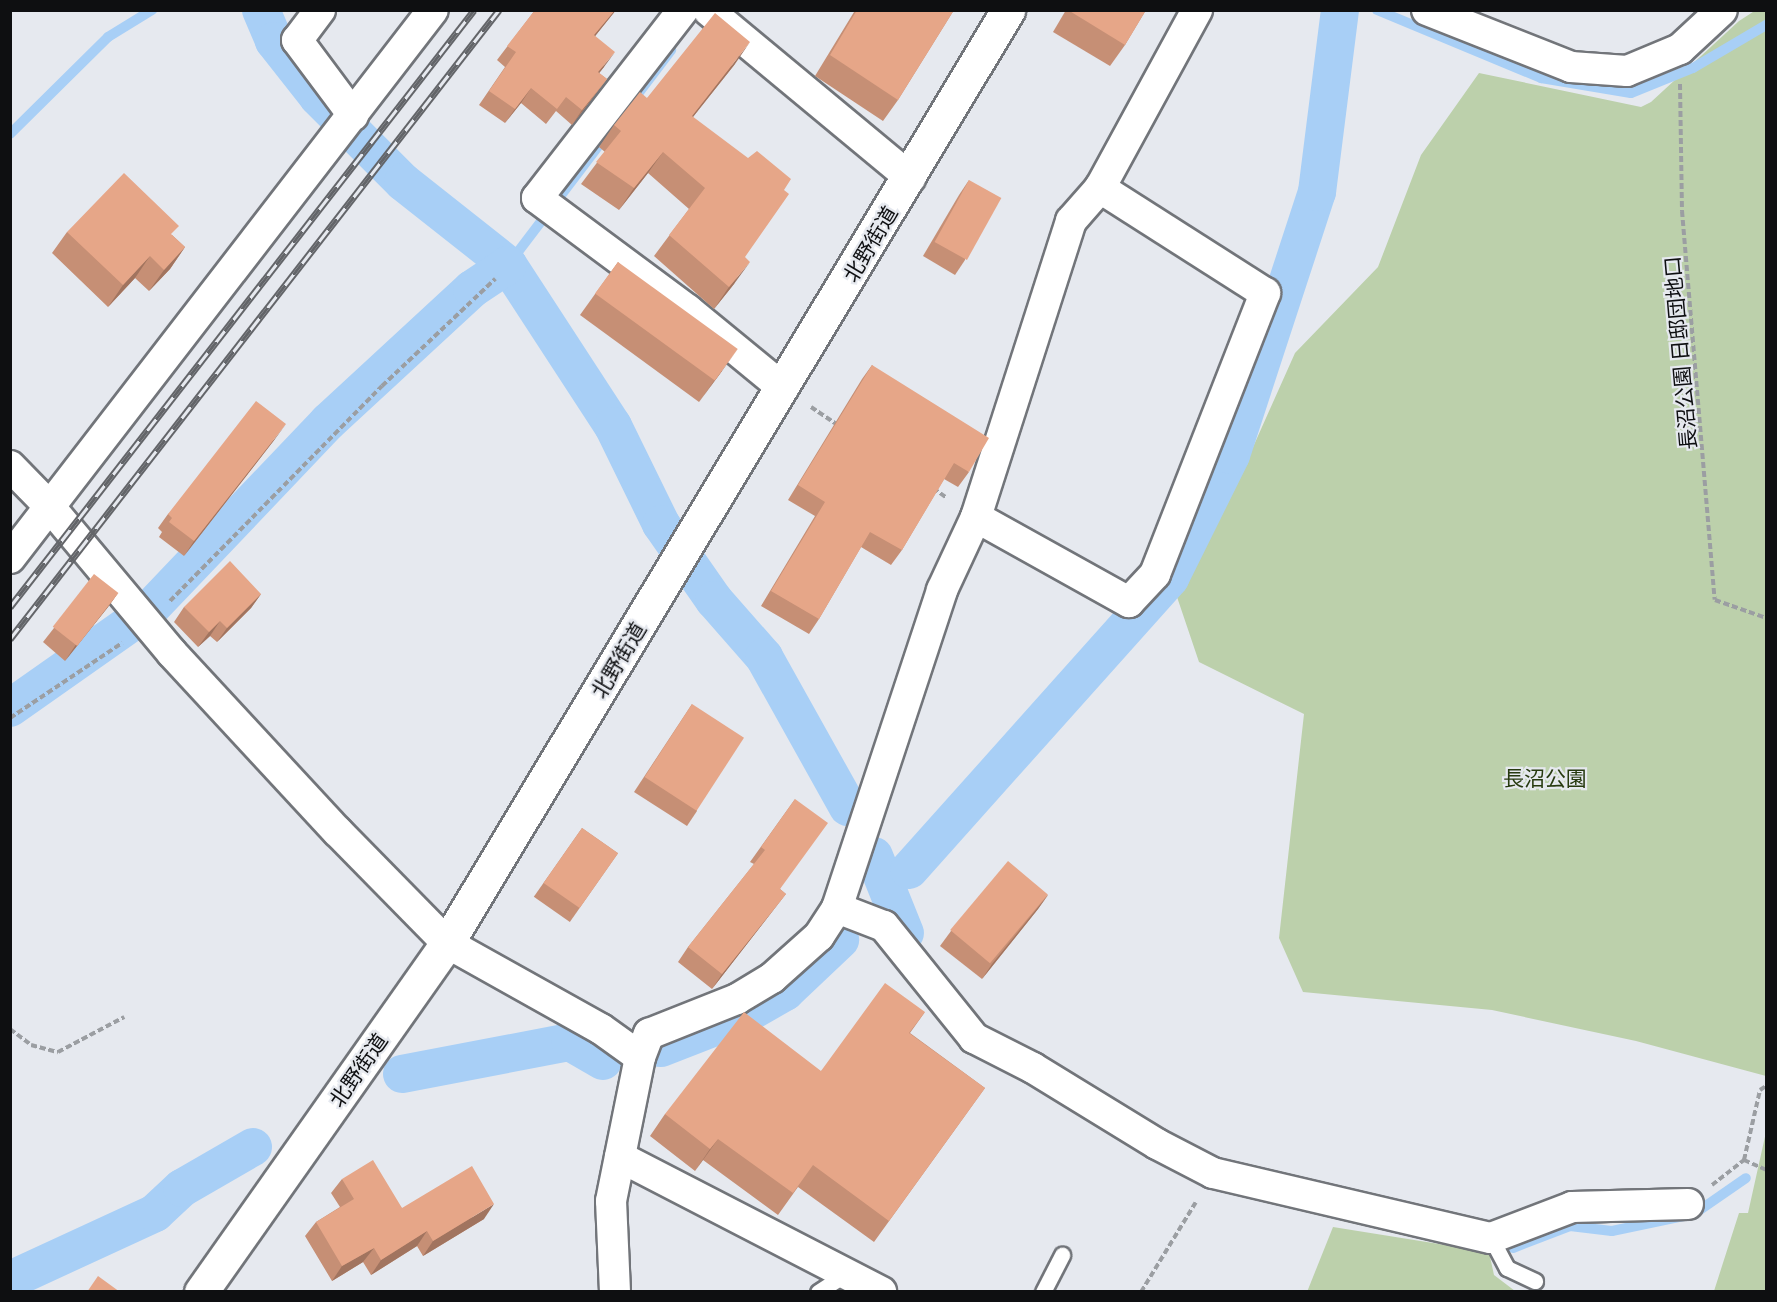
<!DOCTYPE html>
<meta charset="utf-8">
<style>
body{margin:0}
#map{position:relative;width:1777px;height:1302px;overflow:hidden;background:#e6e9ef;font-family:"Golos Text","Noto Sans JP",sans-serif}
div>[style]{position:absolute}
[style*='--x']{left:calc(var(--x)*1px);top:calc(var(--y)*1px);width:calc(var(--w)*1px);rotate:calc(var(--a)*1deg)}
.green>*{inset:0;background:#bcd0ab}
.stream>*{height:10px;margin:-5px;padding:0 5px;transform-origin:5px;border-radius:5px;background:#a8cff6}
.canal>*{height:38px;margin:-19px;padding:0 19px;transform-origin:19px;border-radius:19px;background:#a8cff6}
.path>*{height:4px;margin-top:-2px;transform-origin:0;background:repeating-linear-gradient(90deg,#9b9ea2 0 6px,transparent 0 9px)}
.roads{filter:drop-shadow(2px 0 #72757a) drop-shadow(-2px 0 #72757a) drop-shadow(0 2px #72757a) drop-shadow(0 -2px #72757a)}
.service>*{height:15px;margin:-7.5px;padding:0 7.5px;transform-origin:7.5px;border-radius:7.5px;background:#fff}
.minor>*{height:30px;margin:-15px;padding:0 15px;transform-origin:15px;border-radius:15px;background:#fff}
.secondary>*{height:33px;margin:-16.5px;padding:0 16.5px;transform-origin:16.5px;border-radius:16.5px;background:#fff}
.rail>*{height:7px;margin-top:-3.5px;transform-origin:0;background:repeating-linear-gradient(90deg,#e6e9ef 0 14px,#636569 0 28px);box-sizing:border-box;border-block:2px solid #636569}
.wall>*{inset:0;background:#c68f75;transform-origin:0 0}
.shaded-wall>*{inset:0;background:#a1745f}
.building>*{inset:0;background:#e6a688;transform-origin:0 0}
span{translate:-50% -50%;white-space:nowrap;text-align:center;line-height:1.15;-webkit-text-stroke:4.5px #e6e9ef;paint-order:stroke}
.street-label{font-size:21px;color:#0e0f11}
.park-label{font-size:21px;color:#273a10}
.frame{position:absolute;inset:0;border:12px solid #0e0f11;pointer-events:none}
</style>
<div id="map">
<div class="green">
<div style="clip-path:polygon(1756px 10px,1766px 11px,1766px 1076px,1636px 1041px,1492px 1010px,1303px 992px,1279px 938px,1304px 714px,1199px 662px,1176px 594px,1245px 465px,1295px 353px,1378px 267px,1421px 155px,1479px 73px,1641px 107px,1651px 102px,1739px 21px)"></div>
<div style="clip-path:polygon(1766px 1132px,1766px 1291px,1714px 1291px,1739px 1213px,1748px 1213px)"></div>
<div style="clip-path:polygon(1333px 1227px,1489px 1252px,1494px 1275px,1515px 1291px,1307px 1292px)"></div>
</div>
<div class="stream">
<div style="--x:1377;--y:10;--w:178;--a:22.5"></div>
<div style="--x:1541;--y:78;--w:91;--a:9.5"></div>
<div style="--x:1631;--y:93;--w:67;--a:-22"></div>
<div style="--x:1693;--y:68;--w:85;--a:-30.5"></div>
<div style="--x:10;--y:134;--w:138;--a:-44.7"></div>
<div style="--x:108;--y:37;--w:52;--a:-31.5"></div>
<div style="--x:508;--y:265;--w:270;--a:-52.8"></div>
<div style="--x:1513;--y:1248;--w:61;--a:-21.1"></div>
<div style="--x:1570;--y:1226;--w:42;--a:6.8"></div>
<div style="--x:1612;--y:1231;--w:84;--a:-11.7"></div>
<div style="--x:1694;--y:1214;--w:63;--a:-34.7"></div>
</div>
<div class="canal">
<div style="--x:261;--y:10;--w:34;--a:67"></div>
<div style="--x:274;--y:41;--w:71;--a:51.8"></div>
<div style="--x:318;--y:97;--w:120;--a:45"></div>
<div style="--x:403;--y:182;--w:134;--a:38.3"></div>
<div style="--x:508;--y:265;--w:192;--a:56.9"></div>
<div style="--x:613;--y:426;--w:109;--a:63.9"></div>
<div style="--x:661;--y:524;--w:93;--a:55.1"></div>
<div style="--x:714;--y:600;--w:76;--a:48.7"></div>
<div style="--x:764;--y:657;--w:172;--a:60.8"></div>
<div style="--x:10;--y:708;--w:169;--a:-35.1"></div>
<div style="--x:148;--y:611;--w:261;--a:-46.4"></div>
<div style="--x:328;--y:422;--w:196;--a:-42.7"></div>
<div style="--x:472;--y:289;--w:43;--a:-33.7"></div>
<div style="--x:874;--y:856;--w:83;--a:68.1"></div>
<div style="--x:909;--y:870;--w:392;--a:-48.2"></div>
<div style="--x:1170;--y:578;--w:137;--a:-63.6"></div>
<div style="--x:1231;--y:455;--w:277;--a:-71.9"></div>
<div style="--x:1317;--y:192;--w:183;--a:-82.8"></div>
<div style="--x:661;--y:1048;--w:86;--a:-21.2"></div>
<div style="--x:741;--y:1017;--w:51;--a:-29.6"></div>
<div style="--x:785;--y:992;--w:76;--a:-43.4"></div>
<div style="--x:402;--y:1074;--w:171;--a:-10.8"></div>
<div style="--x:570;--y:1042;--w:38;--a:30"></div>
<div style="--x:10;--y:1280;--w:160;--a:-24.8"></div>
<div style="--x:155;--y:1213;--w:37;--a:-43"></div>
<div style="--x:182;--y:1188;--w:82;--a:-30"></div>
</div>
<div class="path">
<div style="--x:1680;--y:84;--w:127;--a:89.1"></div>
<div style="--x:1682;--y:211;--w:390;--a:85.2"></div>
<div style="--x:1715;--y:600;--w:54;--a:19.4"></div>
<div style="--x:811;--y:407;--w:34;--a:34"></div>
<div style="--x:933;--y:488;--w:17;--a:36"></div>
<div style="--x:170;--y:601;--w:302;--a:-45.4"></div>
<div style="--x:382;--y:386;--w:156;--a:-43.4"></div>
<div style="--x:10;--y:718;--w:135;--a:-33.8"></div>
<div style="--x:10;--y:1029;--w:26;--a:37"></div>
<div style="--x:31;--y:1045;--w:28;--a:15"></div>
<div style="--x:58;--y:1052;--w:75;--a:-27.9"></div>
<div style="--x:1744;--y:1160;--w:24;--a:24"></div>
<div style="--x:1712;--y:1185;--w:41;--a:-38"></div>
<div style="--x:1744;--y:1160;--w:72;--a:-77.1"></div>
<div style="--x:1760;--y:1090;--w:7;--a:-34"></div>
<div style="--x:1141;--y:1292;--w:105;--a:-58.6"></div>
</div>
<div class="roads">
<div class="service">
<div style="--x:1491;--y:1238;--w:34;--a:62"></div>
<div style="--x:1507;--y:1268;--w:31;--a:25"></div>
<div style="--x:818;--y:1292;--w:33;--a:-33"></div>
<div style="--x:1043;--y:1292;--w:42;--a:-62.8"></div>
</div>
<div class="minor">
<div style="--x:320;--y:10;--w:38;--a:127"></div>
<div style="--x:297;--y:40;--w:94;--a:53.3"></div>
<div style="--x:683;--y:10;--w:238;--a:127.8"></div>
<div style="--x:537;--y:198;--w:188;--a:36.6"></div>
<div style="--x:688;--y:310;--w:123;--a:39.4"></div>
<div style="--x:708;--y:10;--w:263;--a:39.7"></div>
<div style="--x:1427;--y:10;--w:155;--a:21.6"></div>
<div style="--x:1571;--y:67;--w:56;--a:4.1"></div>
<div style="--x:1627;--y:71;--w:57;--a:-22.5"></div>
<div style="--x:1680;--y:49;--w:57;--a:-42.9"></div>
<div style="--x:10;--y:466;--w:57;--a:45.7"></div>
<div style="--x:50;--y:507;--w:190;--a:50.1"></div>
<div style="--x:172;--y:653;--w:244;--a:47.2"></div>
<div style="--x:338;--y:832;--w:156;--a:45.5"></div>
<div style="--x:447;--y:943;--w:176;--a:29.2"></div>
<div style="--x:601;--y:1029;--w:48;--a:35.7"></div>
<div style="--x:976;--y:517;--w:175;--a:29.1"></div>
<div style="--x:1129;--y:602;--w:38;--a:-47"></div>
<div style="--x:1155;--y:574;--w:302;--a:-68.6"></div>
<div style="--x:1265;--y:293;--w:196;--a:-147.5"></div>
<div style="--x:10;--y:558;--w:692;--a:-52.34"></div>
<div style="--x:837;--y:908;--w:50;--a:21"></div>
<div style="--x:884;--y:926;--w:144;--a:51.2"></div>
<div style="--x:974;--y:1038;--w:66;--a:27"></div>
<div style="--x:1033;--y:1068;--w:145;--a:31.5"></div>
<div style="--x:1157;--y:1144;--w:63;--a:27.4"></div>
<div style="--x:1213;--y:1173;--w:285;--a:13.2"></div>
<div style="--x:1491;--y:1238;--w:87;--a:-20.9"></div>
<div style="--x:1572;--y:1207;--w:116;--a:-1.5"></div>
<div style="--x:620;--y:1157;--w:294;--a:27.3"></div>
<div style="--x:615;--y:1292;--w:91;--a:-92.5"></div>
<div style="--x:611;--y:1201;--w:147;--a:-78.6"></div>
<div style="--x:640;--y:1057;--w:25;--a:-69"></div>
<div style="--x:649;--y:1034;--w:95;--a:-21.7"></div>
<div style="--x:737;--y:999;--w:41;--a:-31"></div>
<div style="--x:772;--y:978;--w:63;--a:-41.8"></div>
<div style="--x:819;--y:936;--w:33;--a:-57"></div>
<div style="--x:837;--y:908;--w:335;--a:-71.7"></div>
<div style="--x:942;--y:590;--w:81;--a:-65"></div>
<div style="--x:976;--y:517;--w:311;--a:-72.2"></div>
<div style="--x:1071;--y:221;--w:44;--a:-48.7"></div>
<div style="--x:1100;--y:188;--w:203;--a:-61.4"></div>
</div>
<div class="secondary">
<div style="--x:201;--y:1292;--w:427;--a:-54.8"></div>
<div style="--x:447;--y:943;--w:1089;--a:-58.98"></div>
</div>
</div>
<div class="rail">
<div style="--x:10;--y:607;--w:756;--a:-52.14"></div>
<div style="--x:10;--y:639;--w:797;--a:-52.14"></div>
</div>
<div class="wall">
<div style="clip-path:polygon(535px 10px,616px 10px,595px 36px,604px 67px,599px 73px,607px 79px,572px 125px,556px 111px,546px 124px,521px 103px,505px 123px,479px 105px,505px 67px,497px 60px)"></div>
<div style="clip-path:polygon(851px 10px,954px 10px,898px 100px,883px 121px,815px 76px,854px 12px)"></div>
<div style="clip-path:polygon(1066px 10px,1146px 10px,1125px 45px,1110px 66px,1053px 32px)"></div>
<div style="clip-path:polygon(735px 64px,693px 117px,745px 257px,734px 284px,714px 309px,654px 256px,689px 209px,648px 173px,619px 210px,581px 184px,605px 152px,599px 147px,614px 125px,647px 98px)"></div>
<div style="clip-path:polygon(969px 180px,965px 260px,955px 275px,923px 256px,959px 195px)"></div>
<div style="clip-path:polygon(67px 232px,172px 235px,185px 247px,170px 269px,149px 291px,135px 278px,108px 307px,52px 253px)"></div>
<div style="clip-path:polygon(618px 262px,722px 371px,699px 402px,580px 315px)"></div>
<div style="clip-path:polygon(872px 365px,969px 472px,958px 487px,944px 479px,902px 550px,891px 565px,861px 547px,819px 619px,809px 634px,761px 606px,815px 516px,788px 500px,862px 379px)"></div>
<div style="clip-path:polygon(275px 439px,184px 556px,159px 537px,162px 532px,158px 528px,168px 514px)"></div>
<div style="clip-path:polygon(118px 593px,108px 607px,65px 661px,43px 642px,54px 628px)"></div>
<div style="clip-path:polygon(261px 594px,251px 608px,217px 642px,210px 636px,198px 647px,174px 622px,184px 607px)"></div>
<div style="clip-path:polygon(692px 704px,697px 811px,687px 826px,634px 792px)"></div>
<div style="clip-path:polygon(795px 799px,780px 889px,786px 894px,775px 908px,712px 989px,678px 962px,688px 947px,754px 864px,750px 862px)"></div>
<div style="left:582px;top:828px;width:44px;height:84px;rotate:35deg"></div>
<div style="clip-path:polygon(1048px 895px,1038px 909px,982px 979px,940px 946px,951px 931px)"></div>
<div style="clip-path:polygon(925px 1012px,910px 1033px,985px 1088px,874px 1242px,798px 1187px,778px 1215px,703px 1160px,695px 1171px,650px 1136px,665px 1114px,821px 1071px)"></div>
<div style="clip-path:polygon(342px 1179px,402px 1208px,484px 1219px,423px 1256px,417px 1246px,371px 1275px,363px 1262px,332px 1281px,305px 1236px,316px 1222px,340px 1207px,331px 1193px)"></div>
</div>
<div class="shaded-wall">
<div style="clip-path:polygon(615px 10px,616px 10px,584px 50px,594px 35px)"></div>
<div style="clip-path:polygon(750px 42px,735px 64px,677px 137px,692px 116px)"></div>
<div style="clip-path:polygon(615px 52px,604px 67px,588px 87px,598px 72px)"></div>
<div style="clip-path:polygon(607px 79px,596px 93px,572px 125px,582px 110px)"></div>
<div style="clip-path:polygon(531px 88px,521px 103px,505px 123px,515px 109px)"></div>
<div style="clip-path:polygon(663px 152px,648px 173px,619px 210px,634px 188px)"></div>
<div style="clip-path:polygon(185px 247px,170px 269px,149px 291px,164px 270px)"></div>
<div style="clip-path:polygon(150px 256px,135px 278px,108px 307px,123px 285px)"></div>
<div style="clip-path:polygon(750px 262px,734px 284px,714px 309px,729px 287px)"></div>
<div style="clip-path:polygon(737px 350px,722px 371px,699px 402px,714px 381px)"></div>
<div style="clip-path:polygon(286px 424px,275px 439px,184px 556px,194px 541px)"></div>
<div style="clip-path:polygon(118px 593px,108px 607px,65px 661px,75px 646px)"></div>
<div style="clip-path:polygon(261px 594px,251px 608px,217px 642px,227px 628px)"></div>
<div style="clip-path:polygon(220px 621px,210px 636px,198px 647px,209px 632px)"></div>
<div style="clip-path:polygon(786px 894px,775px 908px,712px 989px,722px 974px)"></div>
<div style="clip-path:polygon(1048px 895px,1038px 909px,982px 979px,992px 964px)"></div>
<div style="clip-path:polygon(718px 1139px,703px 1160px,695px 1171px,710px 1149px)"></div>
<div style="clip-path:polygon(494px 1204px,484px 1219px,423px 1256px,433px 1241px)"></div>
<div style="clip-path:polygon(427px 1231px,417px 1246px,371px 1275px,381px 1260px)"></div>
<div style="clip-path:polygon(374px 1248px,363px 1262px,332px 1281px,342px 1266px)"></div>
</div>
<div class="building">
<div style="clip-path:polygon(535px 10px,615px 10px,594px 35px,615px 52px,598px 72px,607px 79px,582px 110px,566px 97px,557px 109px,531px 88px,515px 109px,489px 91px,516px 52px,507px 46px)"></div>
<div style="clip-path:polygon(857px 10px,954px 10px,898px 100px,830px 55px)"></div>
<div style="clip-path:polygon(1068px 10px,1146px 10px,1125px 45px)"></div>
<div style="clip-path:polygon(715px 13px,750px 42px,692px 116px,748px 158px,757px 151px,791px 179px,784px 190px,789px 194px,745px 257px,750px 262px,729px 287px,669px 235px,705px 188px,663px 152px,634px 188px,596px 162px,621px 131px,614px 125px,640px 92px,647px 98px)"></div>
<div style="clip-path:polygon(124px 173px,179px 226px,171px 234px,185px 247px,164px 270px,150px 256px,123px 285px,67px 232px)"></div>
<div style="left:969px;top:180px;width:37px;height:71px;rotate:29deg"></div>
<div style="left:618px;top:262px;width:148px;height:39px;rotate:36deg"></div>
<div style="clip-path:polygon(872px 365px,989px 438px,969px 472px,954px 463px,902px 550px,870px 532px,819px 619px,771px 591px,825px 502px,798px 485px)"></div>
<div style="clip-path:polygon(256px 401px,286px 424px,194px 541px,169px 522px,172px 518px,168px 514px)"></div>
<div style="clip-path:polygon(230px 561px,261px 594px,227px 628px,220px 621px,209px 632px,184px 607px)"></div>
<div style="left:94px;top:574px;width:31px;height:67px;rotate:38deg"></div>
<div style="left:692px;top:704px;width:62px;height:87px;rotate:33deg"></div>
<div style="clip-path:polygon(795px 799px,828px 823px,780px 889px,786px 894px,722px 974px,688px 947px,765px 850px,761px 847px)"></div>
<div style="left:582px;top:828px;width:44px;height:67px;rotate:35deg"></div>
<div style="left:1008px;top:861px;width:52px;height:90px;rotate:40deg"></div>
<div style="clip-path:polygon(885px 983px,925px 1012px,909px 1033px,985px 1088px,889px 1221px,813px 1165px,793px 1193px,718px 1139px,710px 1149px,665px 1114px,744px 1012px,821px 1071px)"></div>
<div style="clip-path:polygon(373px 1160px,402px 1208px,472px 1166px,494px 1204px,433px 1241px,427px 1231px,381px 1260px,374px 1248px,342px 1266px,316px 1222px,354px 1199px,342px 1179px)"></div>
<div style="clip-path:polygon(98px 1276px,120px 1292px,87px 1292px)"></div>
</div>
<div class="street-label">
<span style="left:870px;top:244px;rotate:-59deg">北野街道</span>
<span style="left:1680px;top:353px;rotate:-95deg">長沼公園 日邸団地口</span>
<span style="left:618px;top:660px;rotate:-59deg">北野街道</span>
<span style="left:358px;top:1070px;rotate:-55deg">北野街道</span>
</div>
<div class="park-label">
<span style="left:1545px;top:778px">長沼公園</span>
</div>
<div class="frame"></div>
</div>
